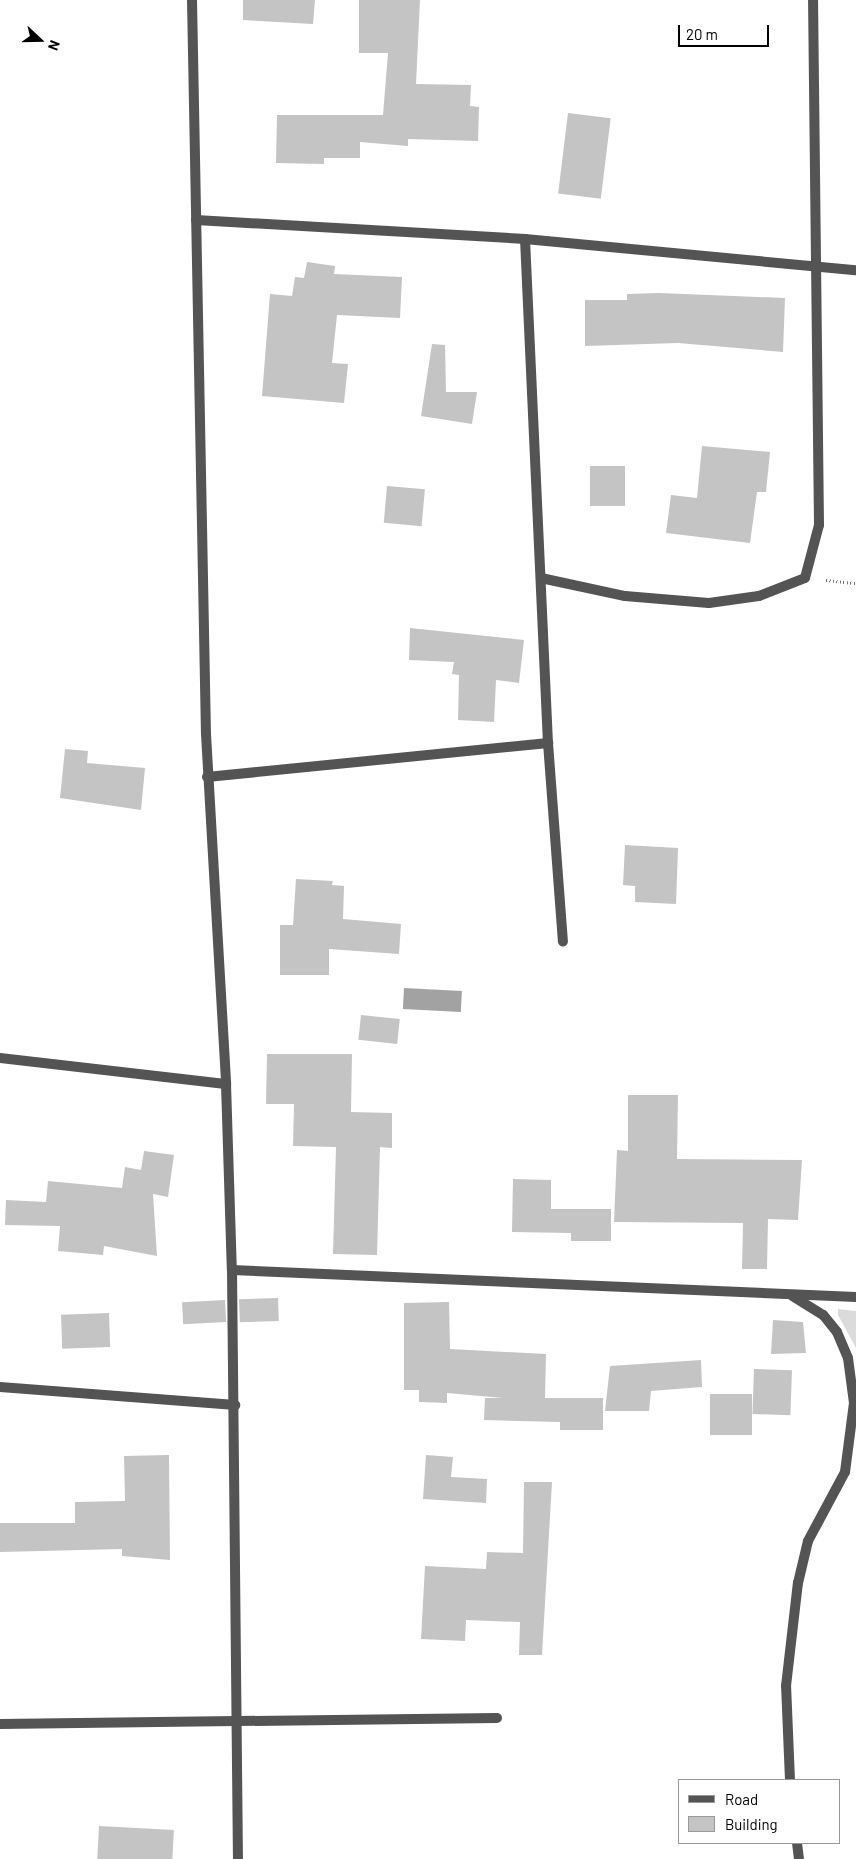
<!DOCTYPE html>
<style>
body{margin:0}
#map{position:relative;width:856px;height:1859px;overflow:hidden;background:#fff;font-family:Barlow,sans-serif}
div>[style]{position:absolute}
[style*='--x']{left:calc(var(--x)*1px);top:calc(var(--y)*1px);width:calc(var(--w)*1px);rotate:calc(var(--a)*1deg)}
.green>*{inset:0;background:#dbdbdb}
.water>*{inset:0;background:#a2a2a2;transform-origin:0 0}
.building>*{inset:0;background:#c4c4c4;transform-origin:0 0}
.path>*{height:3px;margin-top:-1.5px;transform-origin:0;background:repeating-linear-gradient(90deg,#767676 0 1px,transparent 0 3.5px)}
.street>*{height:10px;margin:-5px;padding:0 5px;transform-origin:5px;border-radius:5px;background:#545454}
span{translate:-50% -50%;white-space:nowrap;text-align:center;line-height:1.15;-webkit-text-stroke:5px #fff;paint-order:stroke}
.legend{position:absolute;left:678px;top:1779px;width:162px;height:65px;box-sizing:border-box;background:#fff;border:1px solid #999;margin:0;padding:6px 9px;list-style:none;font-size:15px;color:#000}
.legend li{display:flex;align-items:center;gap:10px;height:25px}
.legend b{width:25px;border:1px solid #999}
.north{position:absolute;left:15px;top:15px;width:50px;height:50px;-webkit-text-stroke:4px #fff;paint-order:stroke;rotate:111deg;font-size:14px;font-weight:700;line-height:20px;text-align:center;color:#000}
.north::after{content:'';display:block;margin:auto;width:18px;height:22px;background:#000;clip-path:polygon(50% 0,100% 100%,50% 72%,0 100%)}
.scale{position:absolute;left:678px;top:25px;width:91px;height:22px;box-sizing:border-box;border:2px solid #000;border-top:0;padding-left:6px;font-size:15px;line-height:18px;white-space:nowrap;color:#000;-webkit-text-stroke:4px #fff;paint-order:stroke}
</style>
<div id="map">
<div class="green">
<div style="clip-path:polygon(838px 1309px,856px 1311px,856px 1348px,838px 1315px)"></div>
</div>
<div class="water">
<div style="left:404px;top:988px;width:58px;height:21px;rotate:3deg"></div>
</div>
<div class="building">
<div style="clip-path:polygon(243px 0,315px 0,313px 24px,243px 20px)"></div>
<div style="clip-path:polygon(359px 0,420px 0,416px 84px,471px 85px,470px 106px,479px 107px,478px 141px,408px 139px,408px 146px,360px 142px,360px 158px,324px 158px,324px 164px,276px 163px,277px 115px,383px 115px,388px 53px,359px 53px)"></div>
<div style="left:568px;top:113px;width:43px;height:81px;rotate:7deg"></div>
<div style="clip-path:polygon(307px 262px,335px 266px,334px 274px,402px 277px,400px 318px,337px 315px,332px 363px,348px 364px,344px 403px,262px 396px,270px 294px,292px 296px,295px 277px,304px 278px)"></div>
<div style="clip-path:polygon(659px 293px,785px 298px,783px 352px,678px 343px,585px 346px,585px 300px,627px 300px,627px 294px)"></div>
<div style="clip-path:polygon(432px 344px,445px 345px,446px 392px,477px 392px,472px 424px,421px 416px)"></div>
<div style="clip-path:polygon(702px 446px,770px 452px,766px 492px,757px 492px,750px 543px,666px 533px,671px 495px,697px 498px)"></div>
<div style="left:625px;top:466px;width:40px;height:35px;rotate:90deg"></div>
<div style="left:387px;top:486px;width:38px;height:37px;rotate:5deg"></div>
<div style="clip-path:polygon(410px 628px,524px 640px,519px 683px,496px 680px,494px 722px,458px 720px,459px 675px,452px 674px,454px 662px,409px 660px)"></div>
<div style="clip-path:polygon(65px 749px,88px 751px,87px 763px,145px 768px,141px 810px,60px 798px)"></div>
<div style="clip-path:polygon(625px 845px,678px 848px,676px 904px,635px 902px,635px 886px,623px 885px)"></div>
<div style="clip-path:polygon(296px 879px,333px 881px,332px 885px,344px 886px,343px 919px,401px 924px,399px 954px,329px 949px,329px 975px,280px 975px,280px 925px,293px 925px)"></div>
<div style="left:361px;top:1015px;width:39px;height:25px;rotate:6deg"></div>
<div style="clip-path:polygon(267px 1054px,352px 1054px,351px 1112px,392px 1113px,392px 1148px,380px 1147px,377px 1255px,333px 1254px,336px 1147px,293px 1146px,294px 1104px,266px 1104px)"></div>
<div style="clip-path:polygon(628px 1095px,678px 1095px,677px 1159px,802px 1160px,798px 1220px,768px 1219px,767px 1269px,742px 1269px,743px 1223px,614px 1222px,617px 1150px,628px 1151px)"></div>
<div style="clip-path:polygon(144px 1151px,174px 1155px,168px 1197px,153px 1194px,157px 1256px,104px 1246px,103px 1255px,58px 1251px,60px 1226px,5px 1225px,6px 1200px,46px 1202px,48px 1181px,122px 1188px,125px 1167px,141px 1170px)"></div>
<div style="clip-path:polygon(513px 1179px,551px 1180px,551px 1209px,611px 1209px,611px 1241px,571px 1241px,571px 1233px,512px 1232px)"></div>
<div style="left:278px;top:1298px;width:23px;height:39px;rotate:88deg"></div>
<div style="left:225px;top:1300px;width:22px;height:43px;rotate:87deg"></div>
<div style="clip-path:polygon(449px 1302px,450px 1349px,546px 1354px,545px 1398px,603px 1398px,603px 1430px,560px 1430px,560px 1422px,484px 1420px,485px 1398px,503px 1398px,447px 1393px,447px 1403px,419px 1402px,419px 1390px,404px 1390px,404px 1303px)"></div>
<div style="left:109px;top:1313px;width:34px;height:48px;rotate:88deg"></div>
<div style="clip-path:polygon(773px 1320px,803px 1322px,806px 1353px,771px 1354px)"></div>
<div style="clip-path:polygon(701px 1360px,702px 1387px,651px 1391px,649px 1411px,605px 1411px,610px 1366px)"></div>
<div style="left:754px;top:1369px;width:38px;height:45px;rotate:2deg"></div>
<div style="left:752px;top:1394px;width:41px;height:42px;rotate:90deg"></div>
<div style="clip-path:polygon(169px 1455px,170px 1560px,122px 1556px,122px 1549px,0 1552px,0 1523px,75px 1523px,75px 1502px,125px 1501px,124px 1456px)"></div>
<div style="clip-path:polygon(426px 1455px,453px 1457px,451px 1477px,487px 1479px,486px 1503px,423px 1499px)"></div>
<div style="clip-path:polygon(524px 1482px,552px 1482px,542px 1655px,519px 1655px,520px 1622px,466px 1620px,465px 1641px,421px 1639px,425px 1566px,486px 1569px,487px 1552px,523px 1553px)"></div>
<div style="left:99px;top:1826px;width:75px;height:33px;rotate:3deg"></div>
</div>
<div class="path">
<div style="--x:826;--y:580;--w:30;--a:6"></div>
</div>
<div class="street">
<div style="--x:192;--y:0;--w:734;--a:88.91"></div>
<div style="--x:206;--y:734;--w:351;--a:86.7"></div>
<div style="--x:226;--y:1084;--w:186;--a:88.2"></div>
<div style="--x:232;--y:1270;--w:589;--a:89.42"></div>
<div style="--x:196;--y:220;--w:330;--a:3.3"></div>
<div style="--x:525;--y:239;--w:332;--a:5.4"></div>
<div style="--x:525;--y:239;--w:505;--a:87.39"></div>
<div style="--x:548;--y:743;--w:199;--a:85.7"></div>
<div style="--x:541;--y:578;--w:86;--a:12.1"></div>
<div style="--x:625;--y:596;--w:84;--a:4.8"></div>
<div style="--x:709;--y:603;--w:50;--a:-8"></div>
<div style="--x:759;--y:596;--w:49;--a:-21.4"></div>
<div style="--x:805;--y:578;--w:55;--a:-75.2"></div>
<div style="--x:819;--y:525;--w:525;--a:-90.65"></div>
<div style="--x:207;--y:777;--w:343;--a:-5.7"></div>
<div style="--x:0;--y:1058;--w:227;--a:6.6"></div>
<div style="--x:232;--y:1270;--w:625;--a:2.48"></div>
<div style="--x:0;--y:1387;--w:236;--a:4.4"></div>
<div style="--x:0;--y:1724;--w:497;--a:-0.7"></div>
<div style="--x:790;--y:1780;--w:94;--a:-92.4"></div>
<div style="--x:786;--y:1686;--w:104;--a:-83.4"></div>
<div style="--x:798;--y:1583;--w:43;--a:-76.6"></div>
<div style="--x:808;--y:1541;--w:78;--a:-61.8"></div>
<div style="--x:845;--y:1472;--w:70;--a:-82.6"></div>
<div style="--x:854;--y:1403;--w:45;--a:-97.6"></div>
<div style="--x:848;--y:1358;--w:28;--a:-113"></div>
<div style="--x:837;--y:1332;--w:22;--a:-129"></div>
<div style="--x:823;--y:1315;--w:36;--a:-148"></div>
<div style="--x:797;--y:1843;--w:16;--a:83"></div>
</div>
<ul class="legend">
<li><b style="height:6px;background:#545454"></b>Road</li>
<li><b style="height:14px;background:#c4c4c4"></b>Building</li>
</ul>
<div class="north">N</div>
<div class="scale">20 m</div>
</div>
